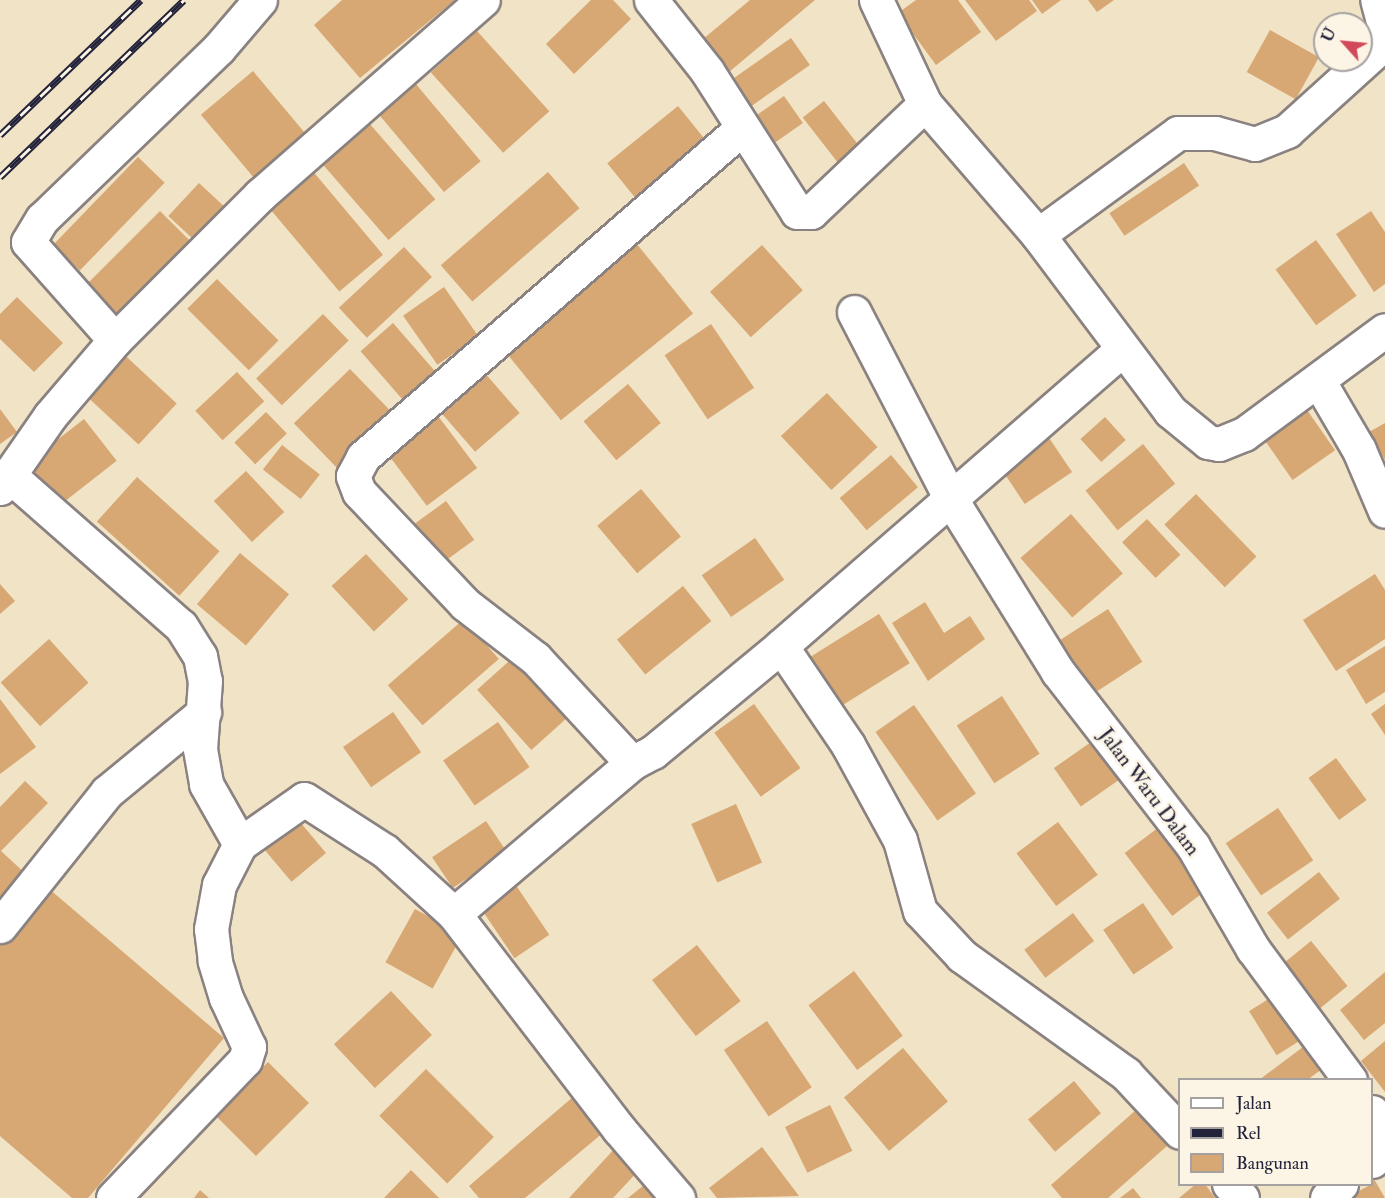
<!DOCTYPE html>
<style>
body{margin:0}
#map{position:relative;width:1385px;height:1198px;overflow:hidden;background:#f1e3c5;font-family:"IM FELL Double Pica",serif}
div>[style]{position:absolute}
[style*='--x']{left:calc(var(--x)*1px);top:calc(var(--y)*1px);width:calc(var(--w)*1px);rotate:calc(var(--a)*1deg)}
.building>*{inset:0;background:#d7a774;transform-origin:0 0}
.roads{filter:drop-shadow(2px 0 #8a8280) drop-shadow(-2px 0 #8a8280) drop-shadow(0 2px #8a8280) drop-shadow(0 -2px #8a8280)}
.street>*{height:33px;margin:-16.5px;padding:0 16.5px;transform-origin:16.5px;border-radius:16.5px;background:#fff}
.rail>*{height:7px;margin-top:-3.5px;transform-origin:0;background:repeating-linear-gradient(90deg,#fcf5e5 0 14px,#22223b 0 28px);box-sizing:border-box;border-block:2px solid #22223b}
span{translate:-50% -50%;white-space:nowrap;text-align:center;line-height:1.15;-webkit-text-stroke:5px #fcf5e5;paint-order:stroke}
.street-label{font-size:21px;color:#22223b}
.legend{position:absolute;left:1178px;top:1078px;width:195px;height:108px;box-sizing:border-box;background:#fcf5e5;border:2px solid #a5a1a1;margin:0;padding:8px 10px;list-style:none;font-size:18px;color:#22223b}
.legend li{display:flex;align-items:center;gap:12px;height:30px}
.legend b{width:30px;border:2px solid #a5a1a1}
.north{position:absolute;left:1313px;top:12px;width:60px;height:60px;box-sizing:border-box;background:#fcf5e5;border:2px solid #a5a1a1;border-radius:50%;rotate:297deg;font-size:16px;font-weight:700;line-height:24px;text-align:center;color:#22223b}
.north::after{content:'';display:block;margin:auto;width:21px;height:27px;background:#d1495b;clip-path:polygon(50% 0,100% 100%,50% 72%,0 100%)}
</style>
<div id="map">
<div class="building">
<div style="clip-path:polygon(342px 0,455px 0,360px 78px,314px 25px)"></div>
<div style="clip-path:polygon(591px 0,613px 0,631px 19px,574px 74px,546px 44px)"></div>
<div style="clip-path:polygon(750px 0,815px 0,717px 82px,691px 49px)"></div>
<div style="clip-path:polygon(916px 0,958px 0,981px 32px,936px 65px,898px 13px)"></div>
<div style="clip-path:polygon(965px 0,1029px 0,1037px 11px,996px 41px)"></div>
<div style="clip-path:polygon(1032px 0,1061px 0,1042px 14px)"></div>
<div style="clip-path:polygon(1088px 0,1114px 0,1097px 12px)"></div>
<div style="left:1270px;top:30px;width:56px;height:48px;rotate:29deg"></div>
<div style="left:477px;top:31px;width:108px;height:62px;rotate:48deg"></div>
<div style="left:791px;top:38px;width:33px;height:80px;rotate:55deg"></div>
<div style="left:253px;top:71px;width:89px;height:68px;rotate:50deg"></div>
<div style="left:410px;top:77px;width:110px;height:48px;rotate:50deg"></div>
<div style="left:784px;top:96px;width:33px;height:47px;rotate:55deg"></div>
<div style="left:824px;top:101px;width:61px;height:27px;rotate:52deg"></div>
<div style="left:678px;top:106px;width:44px;height:91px;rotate:51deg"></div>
<div style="left:369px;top:123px;width:101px;height:62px;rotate:49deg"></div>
<div style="left:138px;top:157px;width:37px;height:122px;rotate:44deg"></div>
<div style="left:1184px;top:163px;width:27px;height:90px;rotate:56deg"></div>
<div style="left:311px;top:169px;width:112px;height:57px;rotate:50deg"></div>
<div style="left:548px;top:172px;width:48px;height:142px;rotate:49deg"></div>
<div style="left:199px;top:183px;width:40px;height:45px;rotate:43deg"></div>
<div style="left:160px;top:211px;width:44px;height:111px;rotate:45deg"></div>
<div style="clip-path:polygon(1371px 211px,1385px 232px,1385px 284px,1374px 292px,1336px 234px)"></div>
<div style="left:632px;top:238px;width:97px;height:170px;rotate:51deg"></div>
<div style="left:1316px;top:240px;width:69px;height:50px;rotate:54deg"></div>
<div style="left:762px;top:245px;width:61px;height:70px;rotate:48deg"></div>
<div style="left:404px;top:247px;width:41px;height:89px;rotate:47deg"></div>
<div style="left:217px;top:279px;width:87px;height:42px;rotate:45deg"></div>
<div style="left:444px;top:287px;width:60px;height:50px;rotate:55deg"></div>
<div style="clip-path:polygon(17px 297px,63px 343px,34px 372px,0 339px,0 314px)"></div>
<div style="left:323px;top:314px;width:37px;height:93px;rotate:46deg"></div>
<div style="left:393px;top:323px;width:66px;height:43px;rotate:49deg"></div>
<div style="left:711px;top:324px;width:77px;height:56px;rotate:56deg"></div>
<div style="left:116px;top:347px;width:83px;height:56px;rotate:43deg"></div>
<div style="left:477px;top:364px;width:65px;height:59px;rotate:49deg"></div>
<div style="left:350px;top:369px;width:66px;height:78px;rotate:46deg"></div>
<div style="left:237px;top:372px;width:40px;height:57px;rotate:47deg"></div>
<div style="left:628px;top:384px;width:51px;height:58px;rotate:50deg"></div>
<div style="left:827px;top:393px;width:74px;height:63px;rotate:47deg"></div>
<div style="left:432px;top:408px;width:75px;height:63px;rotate:53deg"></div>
<div style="clip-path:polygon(0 409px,17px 432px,0 444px)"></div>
<div style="left:1307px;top:410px;width:49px;height:52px;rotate:55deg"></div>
<div style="left:266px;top:412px;width:30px;height:44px;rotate:46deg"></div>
<div style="left:1105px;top:417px;width:31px;height:33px;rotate:48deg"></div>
<div style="left:84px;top:419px;width:53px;height:75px;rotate:52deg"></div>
<div style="clip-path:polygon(1385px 423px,1385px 460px,1369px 432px)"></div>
<div style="left:1043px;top:429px;width:52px;height:57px;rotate:56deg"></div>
<div style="left:1143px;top:444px;width:51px;height:74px;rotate:51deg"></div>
<div style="left:282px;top:445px;width:48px;height:31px;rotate:38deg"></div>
<div style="left:891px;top:455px;width:42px;height:67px;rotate:50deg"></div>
<div style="left:246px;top:471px;width:56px;height:44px;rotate:47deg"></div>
<div style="left:137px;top:477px;width:111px;height:60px;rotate:42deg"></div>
<div style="left:641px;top:489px;width:62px;height:57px;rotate:50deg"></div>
<div style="left:1196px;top:494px;width:87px;height:44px;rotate:46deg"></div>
<div style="left:446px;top:501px;width:48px;height:49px;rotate:54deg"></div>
<div style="left:1071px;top:514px;width:79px;height:67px;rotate:49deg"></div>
<div style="left:1147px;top:519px;width:49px;height:34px;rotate:47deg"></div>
<div style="left:755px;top:538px;width:51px;height:65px;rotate:55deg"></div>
<div style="left:240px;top:553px;width:64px;height:67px;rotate:40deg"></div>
<div style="left:366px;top:554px;width:62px;height:47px;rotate:47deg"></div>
<div style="clip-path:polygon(1375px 574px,1385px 590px,1385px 639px,1336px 671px,1303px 620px)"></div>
<div style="clip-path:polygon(0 584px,15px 601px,0 614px)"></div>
<div style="left:683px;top:586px;width:45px;height:85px;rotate:51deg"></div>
<div style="clip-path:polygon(925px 602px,944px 633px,970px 616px,985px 639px,928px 681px,892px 623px)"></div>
<div style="left:1108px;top:609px;width:63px;height:69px;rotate:57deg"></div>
<div style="left:879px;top:614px;width:58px;height:86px;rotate:58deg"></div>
<div style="left:464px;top:619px;width:53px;height:101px;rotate:49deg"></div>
<div style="left:49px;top:639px;width:59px;height:65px;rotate:48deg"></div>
<div style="clip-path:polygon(1385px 646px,1385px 692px,1366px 704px,1346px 670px)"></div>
<div style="left:518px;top:653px;width:81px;height:55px;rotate:48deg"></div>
<div style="left:1002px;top:696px;width:69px;height:54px;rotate:57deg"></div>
<div style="clip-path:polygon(0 699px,36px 747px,0 774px)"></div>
<div style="left:754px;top:704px;width:79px;height:49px;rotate:54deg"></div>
<div style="clip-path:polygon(1385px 704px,1385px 735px,1371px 714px)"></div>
<div style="left:914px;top:705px;width:108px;height:47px;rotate:55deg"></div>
<div style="left:393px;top:712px;width:49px;height:61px;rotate:55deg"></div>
<div style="left:498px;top:722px;width:55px;height:67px;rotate:55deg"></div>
<div style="left:1094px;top:740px;width:47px;height:49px;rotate:55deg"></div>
<div style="left:1336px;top:758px;width:52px;height:34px;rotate:54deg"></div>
<div style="clip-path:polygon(25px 781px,48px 803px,1px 851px,28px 876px,0 906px,0 807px)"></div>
<div style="left:736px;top:804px;width:64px;height:49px;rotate:66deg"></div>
<div style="left:1278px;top:808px;width:63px;height:63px;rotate:56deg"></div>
<div style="left:290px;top:810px;width:56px;height:45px;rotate:50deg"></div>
<div style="left:486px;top:821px;width:37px;height:65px;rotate:56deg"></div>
<div style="left:1058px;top:822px;width:66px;height:52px;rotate:53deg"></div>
<div style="left:1163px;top:824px;width:79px;height:48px;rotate:53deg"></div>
<div style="left:1319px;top:872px;width:34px;height:66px;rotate:52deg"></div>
<div style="left:509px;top:875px;width:72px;height:42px;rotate:56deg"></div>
<div style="clip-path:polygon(48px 888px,224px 1038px,88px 1198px,72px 1198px,0 1136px,0 944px)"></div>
<div style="left:1143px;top:903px;width:54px;height:48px;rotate:56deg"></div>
<div style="left:415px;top:909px;width:54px;height:61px;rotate:29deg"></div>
<div style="left:1073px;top:913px;width:35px;height:61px;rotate:53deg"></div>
<div style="left:1311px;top:941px;width:58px;height:38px;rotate:51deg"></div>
<div style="left:697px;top:945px;width:71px;height:57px;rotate:52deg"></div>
<div style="left:854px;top:971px;width:81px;height:57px;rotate:53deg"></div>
<div style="clip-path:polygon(1385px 972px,1385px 1023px,1364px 1040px,1340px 1010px)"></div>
<div style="left:1283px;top:990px;width:52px;height:40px;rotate:58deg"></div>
<div style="left:391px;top:991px;width:60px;height:78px;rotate:47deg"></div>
<div style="left:767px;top:1021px;width:80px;height:52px;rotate:56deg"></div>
<div style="clip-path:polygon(1311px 1041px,1329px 1064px,1307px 1080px,1259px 1080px)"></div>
<div style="clip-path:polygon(1385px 1041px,1385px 1092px,1361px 1061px)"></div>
<div style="left:903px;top:1048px;width:70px;height:77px;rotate:50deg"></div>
<div style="left:268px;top:1062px;width:58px;height:75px;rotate:45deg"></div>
<div style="left:426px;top:1069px;width:96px;height:66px;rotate:45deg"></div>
<div style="left:1074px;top:1081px;width:42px;height:60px;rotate:50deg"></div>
<div style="clip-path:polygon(580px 1091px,610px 1127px,525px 1198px,479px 1198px,469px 1186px)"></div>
<div style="left:830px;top:1105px;width:51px;height:50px;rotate:64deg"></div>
<div style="clip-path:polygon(1136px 1110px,1167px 1146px,1108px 1198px,1062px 1198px,1051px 1185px)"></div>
<div style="clip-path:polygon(617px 1146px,640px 1169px,613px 1198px,569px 1198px)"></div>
<div style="clip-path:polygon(762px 1147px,799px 1196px,717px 1198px,709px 1188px)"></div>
<div style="clip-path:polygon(411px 1170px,439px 1198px,384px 1198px)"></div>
<div style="clip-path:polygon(654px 1177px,670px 1198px,628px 1198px)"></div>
<div style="clip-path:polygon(1374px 1179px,1385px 1198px,1346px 1198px,1372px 1184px)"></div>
<div style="clip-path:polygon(1196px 1184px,1205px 1184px,1215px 1198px,1179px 1198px)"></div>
<div style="clip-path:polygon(1133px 1188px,1141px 1198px,1120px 1198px)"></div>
<div style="clip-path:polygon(200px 1190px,209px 1198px,194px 1198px)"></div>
</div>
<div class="roads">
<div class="street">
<div style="--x:651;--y:0;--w:90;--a:51.7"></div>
<div style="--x:707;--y:71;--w:167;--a:57.4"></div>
<div style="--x:797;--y:212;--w:14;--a:0"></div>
<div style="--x:811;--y:212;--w:157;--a:-43.5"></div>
<div style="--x:876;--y:0;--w:115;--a:64.8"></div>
<div style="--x:925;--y:104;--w:173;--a:49.2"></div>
<div style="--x:1038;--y:235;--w:220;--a:53.1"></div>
<div style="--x:1170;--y:411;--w:49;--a:39.2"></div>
<div style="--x:1208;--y:442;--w:11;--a:10"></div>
<div style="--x:1219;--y:444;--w:27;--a:-22"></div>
<div style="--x:1244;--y:434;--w:175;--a:-36.4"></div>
<div style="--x:1038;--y:235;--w:173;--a:-36.1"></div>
<div style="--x:1178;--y:133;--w:37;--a:0"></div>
<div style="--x:1215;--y:133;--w:41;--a:15.4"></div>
<div style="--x:1255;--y:144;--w:35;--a:-22"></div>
<div style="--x:1287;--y:131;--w:124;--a:-42.1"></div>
<div style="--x:1379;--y:48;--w:20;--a:-72"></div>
<div style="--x:1385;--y:29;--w:30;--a:-105"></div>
<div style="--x:854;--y:312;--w:213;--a:62.6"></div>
<div style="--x:952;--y:501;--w:201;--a:58.2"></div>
<div style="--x:1058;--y:672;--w:220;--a:52.2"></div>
<div style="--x:1193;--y:846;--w:119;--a:59.8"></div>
<div style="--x:1253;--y:949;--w:163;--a:53.5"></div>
<div style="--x:115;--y:340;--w:131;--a:-131.6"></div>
<div style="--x:28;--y:242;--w:27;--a:-59"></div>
<div style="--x:42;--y:219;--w:246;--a:-44"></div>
<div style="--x:219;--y:48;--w:63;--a:-49.5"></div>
<div style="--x:1318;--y:380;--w:81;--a:59.6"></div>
<div style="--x:1359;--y:450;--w:66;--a:66.9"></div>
<div style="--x:10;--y:476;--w:227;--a:41.3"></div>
<div style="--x:181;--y:626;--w:36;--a:58"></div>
<div style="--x:200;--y:656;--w:25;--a:79"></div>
<div style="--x:205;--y:681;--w:68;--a:94.2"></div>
<div style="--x:200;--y:749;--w:36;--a:80"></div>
<div style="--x:206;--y:784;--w:69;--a:60.5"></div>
<div style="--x:0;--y:488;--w:88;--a:-55.2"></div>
<div style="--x:50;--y:416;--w:100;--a:-49.5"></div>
<div style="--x:115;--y:340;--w:205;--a:-45"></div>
<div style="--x:260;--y:195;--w:296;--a:-41.2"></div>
<div style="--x:781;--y:646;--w:120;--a:55.9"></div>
<div style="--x:848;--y:745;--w:108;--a:61.3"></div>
<div style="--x:900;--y:840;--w:74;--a:74.3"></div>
<div style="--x:920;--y:911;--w:62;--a:47"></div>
<div style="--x:962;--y:956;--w:202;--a:35.7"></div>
<div style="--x:1126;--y:1074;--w:79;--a:47"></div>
<div style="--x:632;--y:763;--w:143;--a:-132.7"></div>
<div style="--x:535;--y:658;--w:88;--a:-142.4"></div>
<div style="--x:465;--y:604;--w:154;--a:-133.4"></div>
<div style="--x:359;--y:492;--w:17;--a:-111"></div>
<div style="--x:353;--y:476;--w:21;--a:-62"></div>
<div style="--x:363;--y:457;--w:500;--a:-40.95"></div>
<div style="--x:454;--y:914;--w:233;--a:-40.3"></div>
<div style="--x:632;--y:763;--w:24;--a:-28"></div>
<div style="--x:653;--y:752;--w:166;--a:-39.6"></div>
<div style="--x:781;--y:646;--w:451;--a:-41"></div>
<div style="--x:0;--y:926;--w:171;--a:-51.4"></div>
<div style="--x:107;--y:792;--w:126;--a:-39.5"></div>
<div style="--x:1372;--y:1112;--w:25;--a:58"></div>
<div style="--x:1372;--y:1161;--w:17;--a:-40"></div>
<div style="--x:1229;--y:1184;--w:19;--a:47"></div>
<div style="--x:113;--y:1198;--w:191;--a:-46.3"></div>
<div style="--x:245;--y:1060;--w:14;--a:-73"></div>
<div style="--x:249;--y:1047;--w:54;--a:-115.1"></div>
<div style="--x:226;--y:998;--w:39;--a:-107"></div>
<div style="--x:215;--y:961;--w:32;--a:-97"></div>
<div style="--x:211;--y:929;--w:45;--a:-79.7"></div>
<div style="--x:219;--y:885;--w:46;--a:-62.9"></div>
<div style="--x:240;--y:844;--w:78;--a:-35.1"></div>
<div style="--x:304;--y:799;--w:96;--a:32.7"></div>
<div style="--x:385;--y:851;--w:93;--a:42.4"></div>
<div style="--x:454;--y:914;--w:271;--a:52.5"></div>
<div style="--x:619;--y:1129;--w:91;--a:49.5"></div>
<div style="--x:1327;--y:1198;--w:20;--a:-45"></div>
</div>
</div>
<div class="rail">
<div style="--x:0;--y:135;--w:195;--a:-43.8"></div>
<div style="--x:0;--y:177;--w:255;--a:-43.9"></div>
</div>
<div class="street-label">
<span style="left:1149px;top:792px;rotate:53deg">Jalan Waru Dalam</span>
</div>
<ul class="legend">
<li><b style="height:8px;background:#fff"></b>Jalan</li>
<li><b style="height:8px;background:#22223b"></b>Rel</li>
<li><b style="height:16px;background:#d7a774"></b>Bangunan</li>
</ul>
<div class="north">U</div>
</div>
